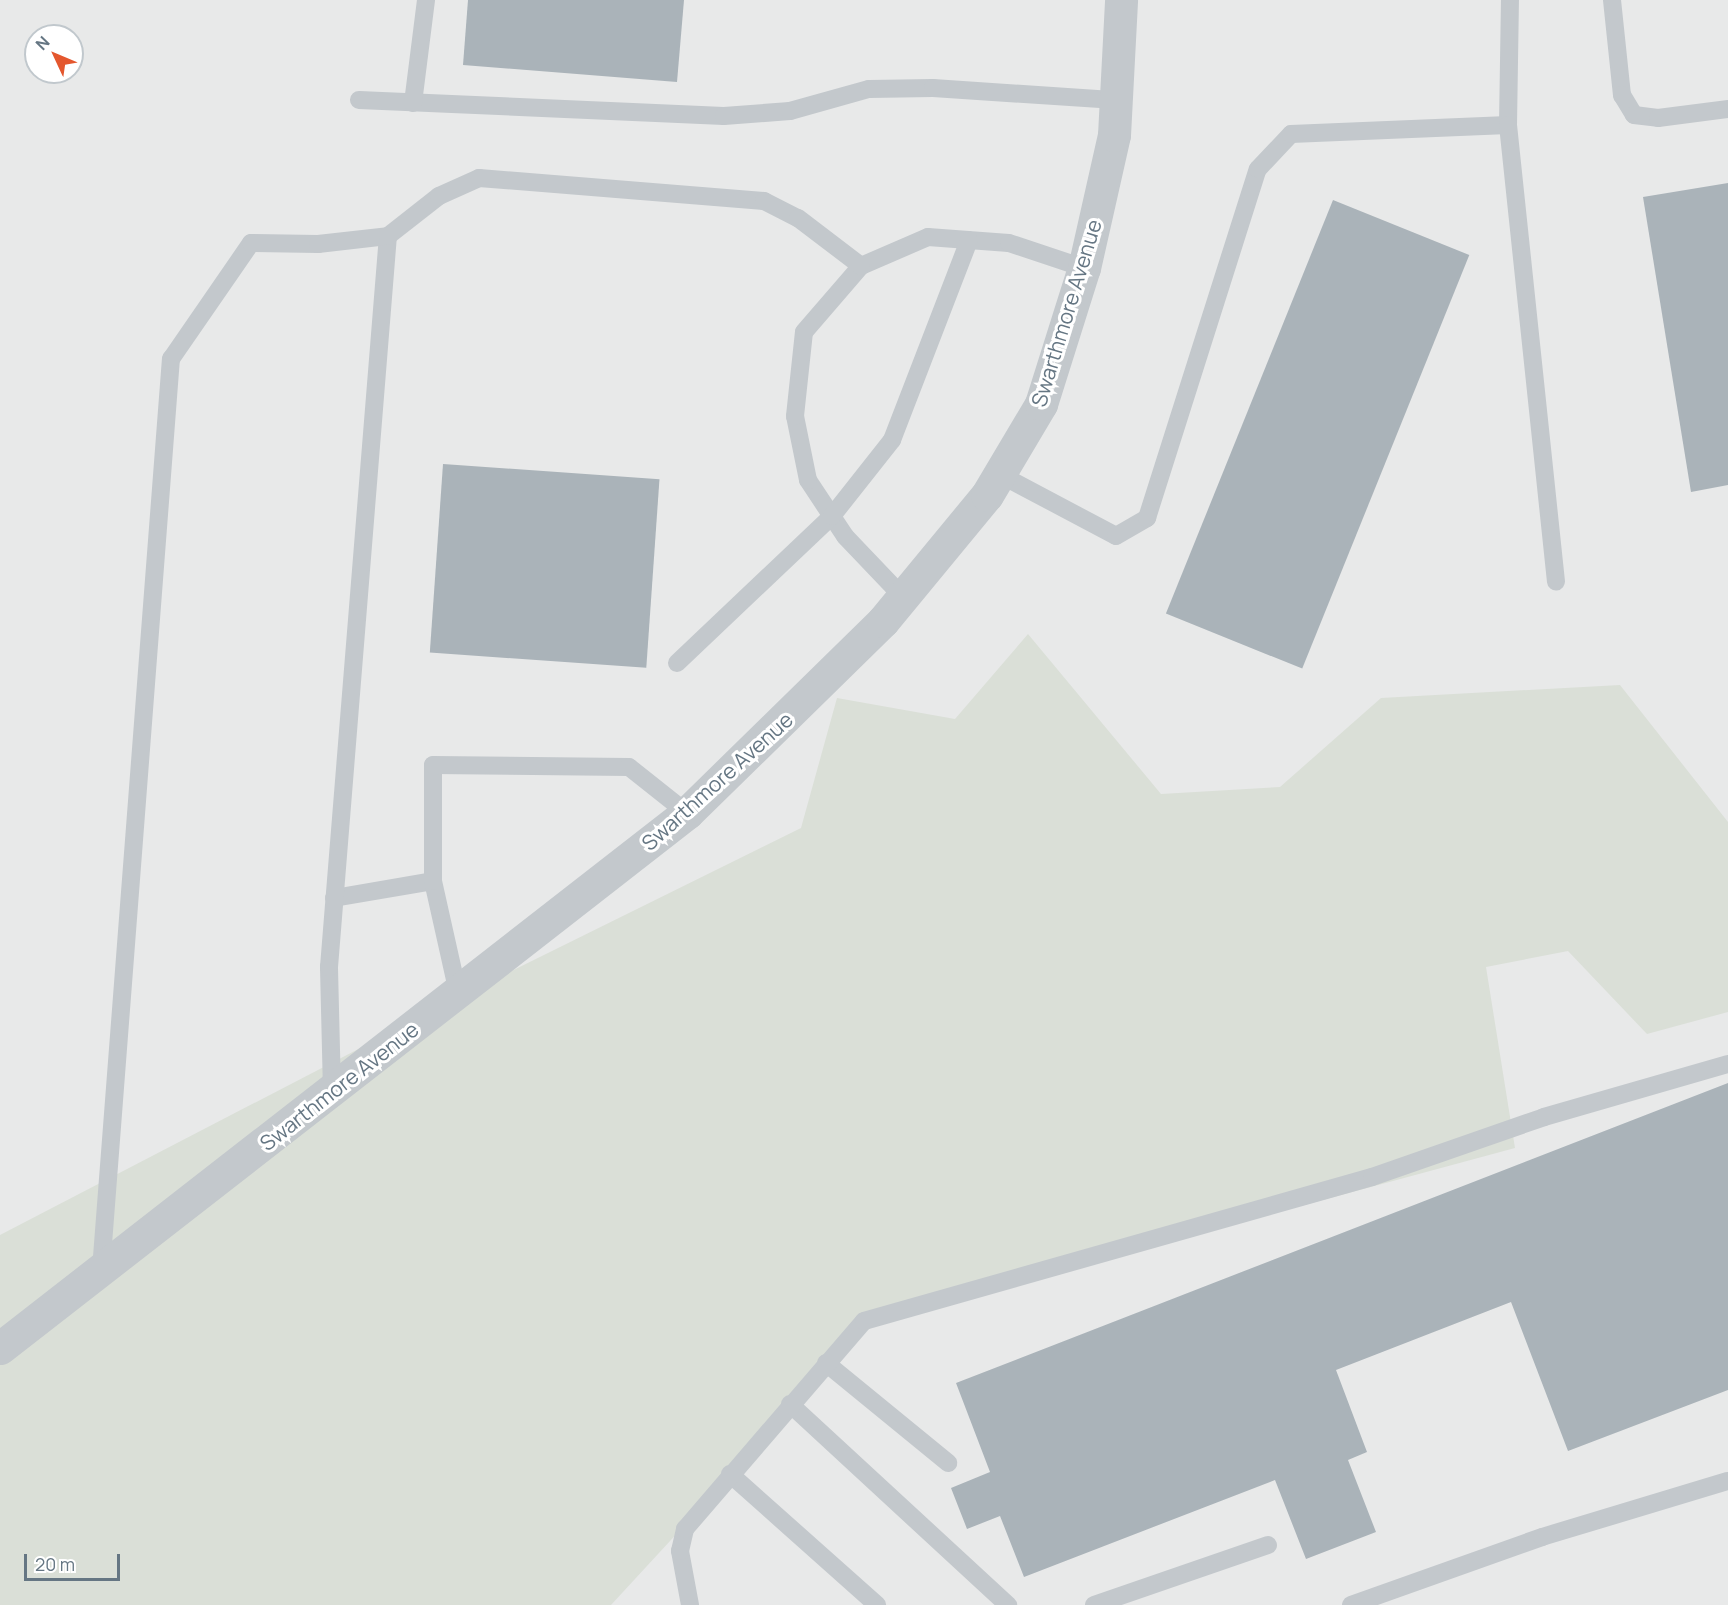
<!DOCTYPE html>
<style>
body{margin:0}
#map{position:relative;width:1728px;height:1605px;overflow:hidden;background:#fafaf8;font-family:Manrope,sans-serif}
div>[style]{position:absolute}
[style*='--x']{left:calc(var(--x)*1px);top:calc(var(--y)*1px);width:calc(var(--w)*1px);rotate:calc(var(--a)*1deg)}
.built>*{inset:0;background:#e8e9e9}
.green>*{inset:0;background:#dadfd7}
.building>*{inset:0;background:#aab3b9;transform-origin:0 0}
.service>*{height:18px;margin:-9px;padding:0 9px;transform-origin:9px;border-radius:9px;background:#c3c8cc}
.minor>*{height:33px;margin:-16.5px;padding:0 16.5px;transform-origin:16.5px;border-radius:16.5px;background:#c3c8cc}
span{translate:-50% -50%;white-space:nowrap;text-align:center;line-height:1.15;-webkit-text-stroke:6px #fff;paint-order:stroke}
.street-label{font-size:21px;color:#657683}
.north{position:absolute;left:24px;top:24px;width:60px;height:60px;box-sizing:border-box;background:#fff;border:2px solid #c1c8cd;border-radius:50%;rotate:314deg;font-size:16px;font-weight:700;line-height:24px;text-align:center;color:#657683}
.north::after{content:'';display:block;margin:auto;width:21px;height:27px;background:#e4572e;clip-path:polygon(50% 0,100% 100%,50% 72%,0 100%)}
.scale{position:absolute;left:24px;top:1554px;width:96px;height:27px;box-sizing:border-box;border:3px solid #657683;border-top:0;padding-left:8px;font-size:18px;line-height:21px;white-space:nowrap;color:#657683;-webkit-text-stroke:4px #fff;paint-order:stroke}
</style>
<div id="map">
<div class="built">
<div style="clip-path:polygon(evenodd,0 0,1728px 0,1728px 1605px,0 1605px,0 0,36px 36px,72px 36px,72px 72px,36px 72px,36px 36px)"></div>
</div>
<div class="green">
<div style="clip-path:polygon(1028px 634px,1161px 794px,1280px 787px,1381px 698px,1620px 685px,1728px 822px,1728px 1012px,1647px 1034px,1568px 951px,1486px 967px,1515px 1148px,872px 1322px,611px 1605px,0 1605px,0 1235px,445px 1004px,801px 828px,837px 698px,955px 719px)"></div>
</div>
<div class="building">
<div style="clip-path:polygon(468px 0,684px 0,677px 82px,463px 65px)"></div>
<div style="clip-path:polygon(1728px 183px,1728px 485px,1691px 492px,1643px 197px)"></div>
<div style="left:1333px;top:200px;width:147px;height:446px;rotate:22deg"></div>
<div style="left:443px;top:464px;width:217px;height:189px;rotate:4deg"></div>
<div style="clip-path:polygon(1728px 1083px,1728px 1390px,1568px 1451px,1511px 1302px,1336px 1370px,1367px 1452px,1348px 1460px,1376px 1532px,1306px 1559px,1275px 1480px,1024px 1577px,1000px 1516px,967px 1529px,951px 1488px,990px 1472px,956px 1383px)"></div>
</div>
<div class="service">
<div style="--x:1612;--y:0;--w:96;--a:84"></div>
<div style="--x:1622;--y:95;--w:23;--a:59"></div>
<div style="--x:1634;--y:115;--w:24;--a:7"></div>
<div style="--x:1658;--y:118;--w:71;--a:-7.3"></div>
<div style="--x:359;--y:100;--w:365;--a:2.5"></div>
<div style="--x:724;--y:116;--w:66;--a:-4.3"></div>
<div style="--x:790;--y:111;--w:82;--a:-15.6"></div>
<div style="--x:869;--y:89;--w:64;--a:-0.9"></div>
<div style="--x:933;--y:88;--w:183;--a:3.8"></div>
<div style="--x:413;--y:103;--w:104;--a:-82.8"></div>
<div style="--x:1508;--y:125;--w:125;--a:-89.1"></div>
<div style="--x:999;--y:474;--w:132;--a:27.9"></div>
<div style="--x:1116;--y:536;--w:36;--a:-30"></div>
<div style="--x:1147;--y:518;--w:366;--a:-72.4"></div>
<div style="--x:1258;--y:169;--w:48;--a:-46.7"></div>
<div style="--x:1291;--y:134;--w:217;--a:-2.4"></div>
<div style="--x:1508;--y:125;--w:459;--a:84"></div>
<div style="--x:903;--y:597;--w:84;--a:-133.6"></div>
<div style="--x:845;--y:536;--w:67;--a:-123.5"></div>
<div style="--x:808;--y:480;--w:65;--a:-101.5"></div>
<div style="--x:795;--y:416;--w:84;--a:-83.9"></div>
<div style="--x:804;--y:332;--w:87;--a:-49.2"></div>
<div style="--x:861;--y:266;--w:73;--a:-23.4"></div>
<div style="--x:928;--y:237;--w:81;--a:4.2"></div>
<div style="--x:1009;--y:243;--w:79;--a:18.4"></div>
<div style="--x:677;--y:663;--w:214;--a:-43.5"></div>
<div style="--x:832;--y:516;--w:97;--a:-51.7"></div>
<div style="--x:892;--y:440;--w:214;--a:-68.9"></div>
<div style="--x:334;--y:898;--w:100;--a:-9.7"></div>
<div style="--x:458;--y:993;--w:115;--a:-102.6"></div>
<div style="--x:433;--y:881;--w:116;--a:-90"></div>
<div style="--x:433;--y:765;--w:196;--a:0.6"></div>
<div style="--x:629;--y:767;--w:74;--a:38.4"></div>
<div style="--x:332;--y:1091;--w:124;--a:-91.4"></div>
<div style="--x:329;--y:967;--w:733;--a:-85.39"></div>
<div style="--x:101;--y:1270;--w:914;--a:-85.61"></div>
<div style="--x:171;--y:359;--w:141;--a:-55.4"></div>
<div style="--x:251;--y:243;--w:67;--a:0.9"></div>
<div style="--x:318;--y:244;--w:70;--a:-6.5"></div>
<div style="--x:388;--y:236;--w:65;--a:-38.1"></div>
<div style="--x:439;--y:196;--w:44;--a:-24.2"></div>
<div style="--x:479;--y:178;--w:286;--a:4.6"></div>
<div style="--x:764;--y:201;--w:38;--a:27"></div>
<div style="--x:798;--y:218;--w:79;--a:37.3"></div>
<div style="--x:826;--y:1363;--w:158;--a:39.3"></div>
<div style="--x:790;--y:1404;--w:297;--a:42.7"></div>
<div style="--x:730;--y:1474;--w:197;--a:41.7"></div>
<div style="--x:690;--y:1605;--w:55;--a:-100.5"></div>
<div style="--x:680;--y:1551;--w:23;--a:-77"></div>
<div style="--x:685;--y:1529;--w:274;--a:-49.3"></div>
<div style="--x:864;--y:1321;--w:528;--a:-15.83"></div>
<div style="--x:1372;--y:1177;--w:182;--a:-19.2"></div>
<div style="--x:1544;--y:1117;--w:191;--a:-16.1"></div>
<div style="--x:1094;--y:1605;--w:184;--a:-19"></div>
<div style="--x:1351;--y:1605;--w:203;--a:-19.6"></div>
<div style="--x:1542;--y:1537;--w:194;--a:-16.8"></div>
</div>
<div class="minor">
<div style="--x:0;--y:1348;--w:871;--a:-37.91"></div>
<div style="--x:687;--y:813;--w:274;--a:-44.4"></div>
<div style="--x:883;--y:621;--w:163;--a:-50.5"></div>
<div style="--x:987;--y:495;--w:106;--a:-59.3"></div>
<div style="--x:1041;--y:404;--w:143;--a:-72.5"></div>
<div style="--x:1084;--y:268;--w:136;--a:-77.3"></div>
<div style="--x:1114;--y:135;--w:135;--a:-87"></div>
</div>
<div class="street-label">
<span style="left:1066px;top:313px;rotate:-73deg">Swarthmore Avenue</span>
<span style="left:717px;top:781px;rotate:-42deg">Swarthmore Avenue</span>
<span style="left:339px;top:1086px;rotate:-38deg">Swarthmore Avenue</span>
</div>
<div class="north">N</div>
<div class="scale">20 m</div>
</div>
